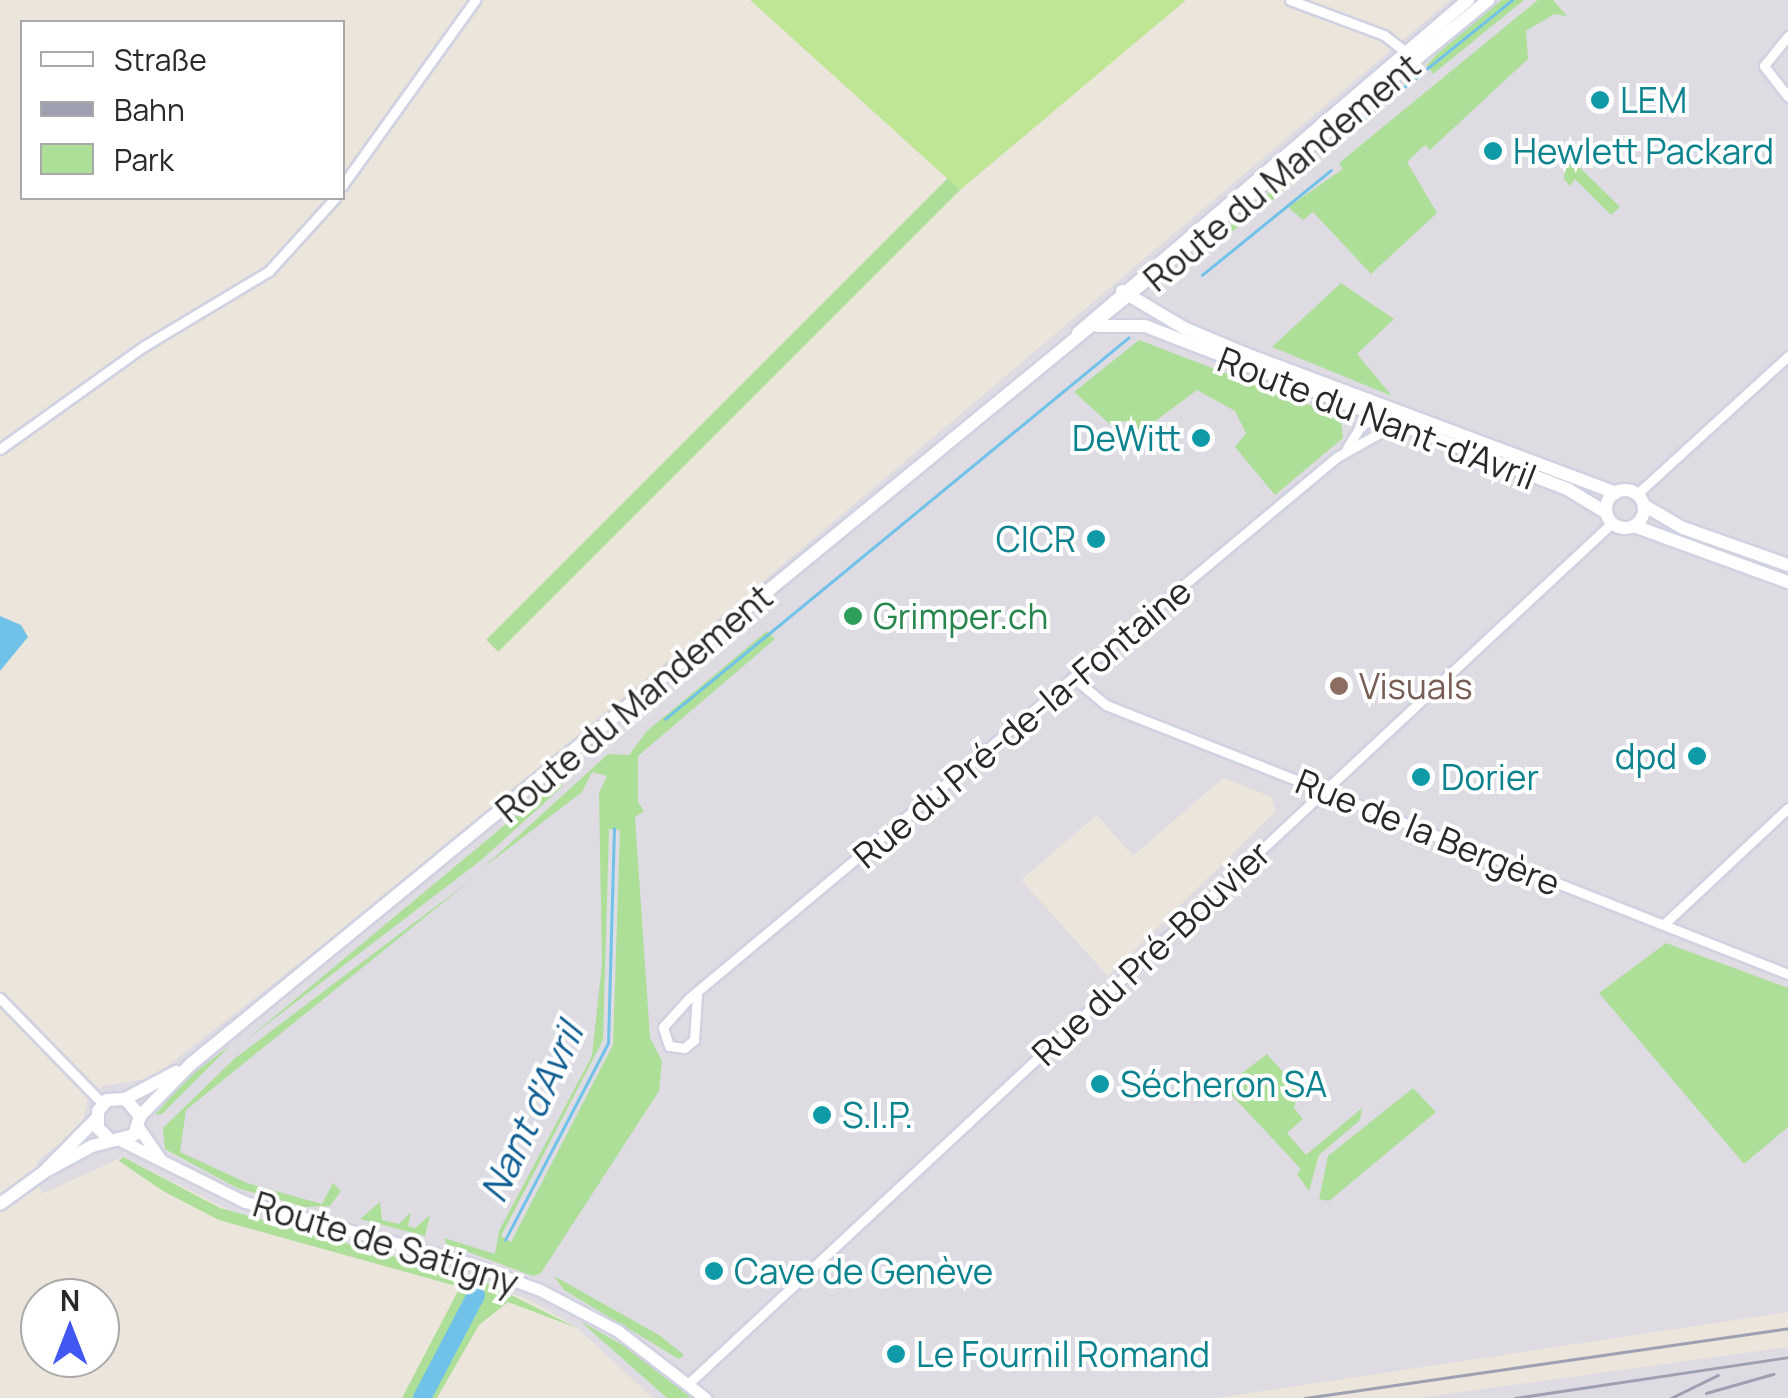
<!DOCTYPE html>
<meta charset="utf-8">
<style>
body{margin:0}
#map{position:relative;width:1788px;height:1398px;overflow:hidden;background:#ebe5db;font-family:Manrope,sans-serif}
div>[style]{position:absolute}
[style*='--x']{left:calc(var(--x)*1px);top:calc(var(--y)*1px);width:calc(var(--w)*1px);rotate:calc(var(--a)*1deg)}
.industrial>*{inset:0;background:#dedbe3}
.green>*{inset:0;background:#addf99;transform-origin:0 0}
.pitch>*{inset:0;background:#bfe695}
.water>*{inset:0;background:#71c2e9}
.stream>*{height:2.5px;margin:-1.25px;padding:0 1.25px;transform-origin:1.25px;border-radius:1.25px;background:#71c2e9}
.river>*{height:18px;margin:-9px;padding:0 9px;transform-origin:9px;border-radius:9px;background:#71c2e9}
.roads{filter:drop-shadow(2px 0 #d0d2e1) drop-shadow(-2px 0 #d0d2e1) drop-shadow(0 2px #d0d2e1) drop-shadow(0 -2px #d0d2e1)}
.minor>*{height:9px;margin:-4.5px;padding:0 4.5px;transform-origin:4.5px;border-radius:4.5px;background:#fff}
.tertiary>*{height:11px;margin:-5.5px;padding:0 5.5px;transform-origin:5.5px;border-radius:5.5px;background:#fff}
.secondary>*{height:12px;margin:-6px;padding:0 6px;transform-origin:6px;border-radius:6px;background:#fff}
.secondary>.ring{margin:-6px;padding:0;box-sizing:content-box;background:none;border:12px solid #fff;border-radius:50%}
.rail>*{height:2.5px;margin:-1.25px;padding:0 1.25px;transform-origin:1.25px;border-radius:1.25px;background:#9ea0b2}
.dots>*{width:28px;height:28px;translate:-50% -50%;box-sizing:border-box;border:5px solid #fff;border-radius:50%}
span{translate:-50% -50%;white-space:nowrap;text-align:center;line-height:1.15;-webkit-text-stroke:8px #fff;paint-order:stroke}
.culture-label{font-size:35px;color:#0d838f}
.left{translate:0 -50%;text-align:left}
.right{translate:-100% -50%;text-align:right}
.street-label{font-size:35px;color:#292929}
.leisure-label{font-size:35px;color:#27864d}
.education-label{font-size:35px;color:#785e54}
.water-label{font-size:38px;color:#125f93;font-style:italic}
.legend{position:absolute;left:20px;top:20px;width:325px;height:180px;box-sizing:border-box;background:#fff;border:2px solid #a9a9a9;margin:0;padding:12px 18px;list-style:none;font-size:30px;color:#292929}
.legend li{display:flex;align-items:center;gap:20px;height:50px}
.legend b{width:50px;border:2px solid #a9a9a9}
.north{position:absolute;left:20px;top:1278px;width:100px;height:100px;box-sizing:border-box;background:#fff;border:2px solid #a9a9a9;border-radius:50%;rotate:0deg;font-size:28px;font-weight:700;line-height:40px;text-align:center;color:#292929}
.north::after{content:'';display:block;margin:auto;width:35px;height:45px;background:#4057f2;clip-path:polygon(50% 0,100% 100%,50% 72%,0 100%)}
</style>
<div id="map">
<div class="industrial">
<div style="clip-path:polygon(evenodd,1450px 0,1788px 0,1788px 1312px,1216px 1398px,653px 1398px,576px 1327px,535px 1303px,485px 1282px,241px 1216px,123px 1157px,41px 1194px,37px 1161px,81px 1128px,88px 1099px,102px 1086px,152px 1078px,315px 951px,683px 649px,1450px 0,1196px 390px,1142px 432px,1125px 421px,1112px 425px,1074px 392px,1196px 390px,1450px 0,1223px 778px,1272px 797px,1275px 812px,1108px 976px,1021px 880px,1097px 815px,1133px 856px,1223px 778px)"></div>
<div style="clip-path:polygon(1788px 1347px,1788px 1398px,1418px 1398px)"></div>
</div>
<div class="green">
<div style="clip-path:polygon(1502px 0,1524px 0,1433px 74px,1427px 65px,1438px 53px)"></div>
<div style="clip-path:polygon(1538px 0,1553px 0,1567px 16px,1554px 14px,1526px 31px,1528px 59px,1430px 150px,1425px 145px,1407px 162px,1437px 213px,1371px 274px,1313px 212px,1303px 220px,1288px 207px,1343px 169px,1339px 163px)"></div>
<div style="clip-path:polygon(1565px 153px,1620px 207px,1611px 215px,1575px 179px,1570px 186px,1564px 179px)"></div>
<div style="clip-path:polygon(1314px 155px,1320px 162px,1191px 264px,1188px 260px)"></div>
<div style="left:948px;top:178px;width:17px;height:653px;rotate:45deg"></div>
<div style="clip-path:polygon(1341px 283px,1394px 319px,1357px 354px,1392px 396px,1272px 347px)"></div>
<div style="clip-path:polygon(1139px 340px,1341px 417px,1343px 438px,1275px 495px,1235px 447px,1246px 433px,1235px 411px,1197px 390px,1141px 432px,1125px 421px,1112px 426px,1074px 392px)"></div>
<div style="clip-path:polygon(evenodd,767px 631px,775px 639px,638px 756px,638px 802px,644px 811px,635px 817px,650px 1038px,662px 1061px,659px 1091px,541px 1273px,533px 1276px,447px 1244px,444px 1238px,495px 1254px,499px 1231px,592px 1056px,602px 964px,599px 793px,607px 776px,592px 772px,582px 792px,483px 868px,608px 754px,629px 755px,647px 731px,767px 631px,609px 829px,620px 830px,613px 1045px,511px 1242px,501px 1236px,603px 1040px,609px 829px)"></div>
<div style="clip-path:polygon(558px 781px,563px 786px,480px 861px,245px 1041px)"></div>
<div style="clip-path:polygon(471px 880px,186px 1110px,180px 1152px,247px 1183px,322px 1204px,333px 1183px,341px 1191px,330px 1206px,305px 1207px,237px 1188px,165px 1149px,163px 1128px,234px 1059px)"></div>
<div style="clip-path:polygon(1666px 943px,1788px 988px,1788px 1127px,1744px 1164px,1599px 993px)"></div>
<div style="clip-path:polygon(231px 1045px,162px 1114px,155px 1115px,186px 1079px)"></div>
<div style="clip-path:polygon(1267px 1054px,1299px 1090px,1294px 1108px,1303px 1119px,1287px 1133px,1306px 1155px,1362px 1108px,1360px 1120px,1319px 1155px,1309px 1191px,1297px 1174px,1301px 1169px,1224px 1087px)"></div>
<div style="clip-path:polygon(1413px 1088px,1436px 1112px,1329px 1201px,1319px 1199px,1328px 1156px)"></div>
<div style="clip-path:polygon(123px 1157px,220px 1208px,485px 1282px,577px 1328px,508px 1302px,479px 1325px,437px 1398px,428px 1398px,482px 1297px,472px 1292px,416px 1398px,402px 1398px,460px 1287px,219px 1220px,163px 1191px,119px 1161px)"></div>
<div style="clip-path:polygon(380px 1202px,382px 1220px,399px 1224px,411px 1212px,408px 1226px,415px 1228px,430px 1215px,425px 1236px,360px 1219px)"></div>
<div style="clip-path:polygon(554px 1276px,659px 1335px,684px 1355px,679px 1359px,564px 1290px)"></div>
<div style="clip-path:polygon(580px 1321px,628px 1348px,693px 1398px,667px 1398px)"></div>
</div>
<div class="pitch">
<div style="clip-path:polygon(750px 0,1186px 0,960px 190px)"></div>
</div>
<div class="water">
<div style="clip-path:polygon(0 616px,21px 625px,28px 637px,0 671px)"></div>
</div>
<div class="stream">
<div style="--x:1325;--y:151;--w:240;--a:-38.9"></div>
<div style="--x:1202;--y:275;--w:166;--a:-39.1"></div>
<div style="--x:665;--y:719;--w:600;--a:-39.45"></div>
<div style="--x:505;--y:1240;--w:222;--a:-62.4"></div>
<div style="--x:608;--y:1043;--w:214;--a:-88.4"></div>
</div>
<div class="river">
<div style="--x:422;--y:1398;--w:116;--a:-62.3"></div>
</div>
<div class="roads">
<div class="minor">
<div style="--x:1290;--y:0;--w:100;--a:20.4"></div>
<div style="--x:1384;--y:35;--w:31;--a:38"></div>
<div style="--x:1788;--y:36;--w:38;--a:129"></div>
<div style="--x:1764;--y:66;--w:39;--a:52"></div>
<div style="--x:342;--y:186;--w:229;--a:-54.4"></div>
<div style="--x:1347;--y:448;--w:26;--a:-58"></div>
<div style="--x:1361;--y:426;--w:17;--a:-31"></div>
<div style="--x:0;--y:449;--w:177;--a:-35.6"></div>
<div style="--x:144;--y:346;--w:146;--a:-31"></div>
<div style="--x:269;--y:271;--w:98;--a:-47.9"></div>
<div style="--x:1637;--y:494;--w:205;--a:-42.4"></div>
<div style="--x:1075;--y:679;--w:40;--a:40"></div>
<div style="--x:1106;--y:705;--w:733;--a:21.53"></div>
<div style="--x:1663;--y:925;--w:171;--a:-43.1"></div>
<div style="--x:697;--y:995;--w:45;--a:93.8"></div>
<div style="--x:694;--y:1040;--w:13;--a:141"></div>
<div style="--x:684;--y:1048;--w:15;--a:-172"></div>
<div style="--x:669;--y:1046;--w:20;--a:-108"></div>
<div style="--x:663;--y:1027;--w:38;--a:-48"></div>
<div style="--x:688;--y:999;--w:846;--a:-39.87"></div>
<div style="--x:1337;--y:457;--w:63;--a:-29.4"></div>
<div style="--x:0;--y:998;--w:148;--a:45.8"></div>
<div style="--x:689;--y:1383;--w:1262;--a:-42.98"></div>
</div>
<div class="tertiary">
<div style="--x:138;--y:1127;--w:38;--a:55"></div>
<div style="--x:122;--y:1141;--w:137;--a:26.4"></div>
<div style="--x:245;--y:1202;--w:222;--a:15.2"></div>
<div style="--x:459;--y:1260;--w:86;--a:20.3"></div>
<div style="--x:540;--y:1290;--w:88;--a:27.7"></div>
<div style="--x:618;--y:1331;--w:110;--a:37.6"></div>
</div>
<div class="secondary">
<div style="--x:1122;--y:291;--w:72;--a:30.8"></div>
<div style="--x:1184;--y:328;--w:67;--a:22.8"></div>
<div style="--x:1246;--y:354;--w:395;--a:20.6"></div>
<div style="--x:1098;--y:326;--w:47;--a:0"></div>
<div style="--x:1145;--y:326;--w:455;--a:21.1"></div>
<div style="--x:1569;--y:490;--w:44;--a:31.2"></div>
<div style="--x:1078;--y:333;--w:513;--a:-40.49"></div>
<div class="ring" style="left:1606px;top:490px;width:26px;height:26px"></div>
<div style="--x:1645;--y:506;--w:44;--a:30.1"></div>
<div style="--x:1683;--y:528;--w:111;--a:19.4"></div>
<div style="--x:1634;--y:526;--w:164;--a:20"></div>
<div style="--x:125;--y:1099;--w:58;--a:-27.9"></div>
<div style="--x:140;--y:1116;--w:73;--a:-45.6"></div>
<div style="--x:191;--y:1064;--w:1678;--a:-39.36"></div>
<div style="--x:44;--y:1172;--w:55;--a:-28.4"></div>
<div style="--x:92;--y:1146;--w:43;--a:-14.7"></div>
<div style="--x:134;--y:1135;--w:20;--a:-72"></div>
<div style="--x:140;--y:1116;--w:23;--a:-131"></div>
<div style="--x:125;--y:1099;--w:18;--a:177"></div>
<div style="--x:107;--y:1100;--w:14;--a:129"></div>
<div style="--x:98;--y:1111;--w:17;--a:90"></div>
<div style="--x:98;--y:1128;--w:17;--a:45"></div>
<div style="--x:0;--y:1204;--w:54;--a:-36"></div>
<div style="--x:44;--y:1172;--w:74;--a:-45.5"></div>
</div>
</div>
<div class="rail">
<div style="--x:1706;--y:1393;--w:70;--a:-15.8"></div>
<div style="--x:1305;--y:1398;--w:488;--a:-8.2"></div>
<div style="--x:1515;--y:1398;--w:276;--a:-8.5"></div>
<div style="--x:1671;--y:1398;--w:52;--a:-26.1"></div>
</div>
<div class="dots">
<div style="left:1600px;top:100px;background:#0f9aa8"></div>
<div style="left:1493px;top:151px;background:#0f9aa8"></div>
<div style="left:1201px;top:438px;background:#0f9aa8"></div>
<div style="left:1096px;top:539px;background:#0f9aa8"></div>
<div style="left:853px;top:616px;background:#2e9e5b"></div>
<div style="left:1339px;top:686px;background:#8d6e63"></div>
<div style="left:1697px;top:756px;background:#0f9aa8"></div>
<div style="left:1421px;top:777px;background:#0f9aa8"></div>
<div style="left:1100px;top:1084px;background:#0f9aa8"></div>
<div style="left:822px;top:1115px;background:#0f9aa8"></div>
<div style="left:714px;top:1271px;background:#0f9aa8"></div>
<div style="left:896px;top:1354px;background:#0f9aa8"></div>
</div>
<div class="culture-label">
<span class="left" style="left:1620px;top:100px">LEM</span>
<span class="left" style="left:1513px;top:151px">Hewlett Packard</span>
<span class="right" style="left:1181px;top:438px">DeWitt</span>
<span class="right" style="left:1076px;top:539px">CICR</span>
<span class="right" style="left:1677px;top:756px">dpd</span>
<span class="left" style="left:1441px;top:777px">Dorier</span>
<span class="left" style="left:1120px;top:1084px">Sécheron SA</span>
<span class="left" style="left:842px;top:1115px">S.I.P.</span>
<span class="left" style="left:734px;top:1271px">Cave de Genève</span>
<span class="left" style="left:916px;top:1354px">Le Fournil Romand</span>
</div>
<div class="street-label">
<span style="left:1282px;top:172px;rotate:-40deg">Route du Mandement</span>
<span style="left:1377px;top:418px;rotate:21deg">Route du Nant-d'Avril</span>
<span style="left:634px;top:703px;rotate:-40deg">Route du Mandement</span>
<span style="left:1022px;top:723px;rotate:-40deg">Rue du Pré-de-la-Fontaine</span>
<span style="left:1428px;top:832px;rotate:22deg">Rue de la Bergère</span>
<span style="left:1151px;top:953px;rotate:-43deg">Rue du Pré-Bouvier</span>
<span style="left:386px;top:1243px;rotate:17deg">Route de Satigny</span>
</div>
<div class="leisure-label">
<span class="left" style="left:873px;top:616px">Grimper.ch</span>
</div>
<div class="education-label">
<span class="left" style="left:1359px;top:686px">Visuals</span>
</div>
<div class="water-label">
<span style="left:531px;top:1112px;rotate:-65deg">Nant d'Avril</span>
</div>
<ul class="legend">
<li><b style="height:12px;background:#fff"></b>Straße</li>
<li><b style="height:12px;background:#9ea0b2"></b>Bahn</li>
<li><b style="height:28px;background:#addf99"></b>Park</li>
</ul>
<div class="north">N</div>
</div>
